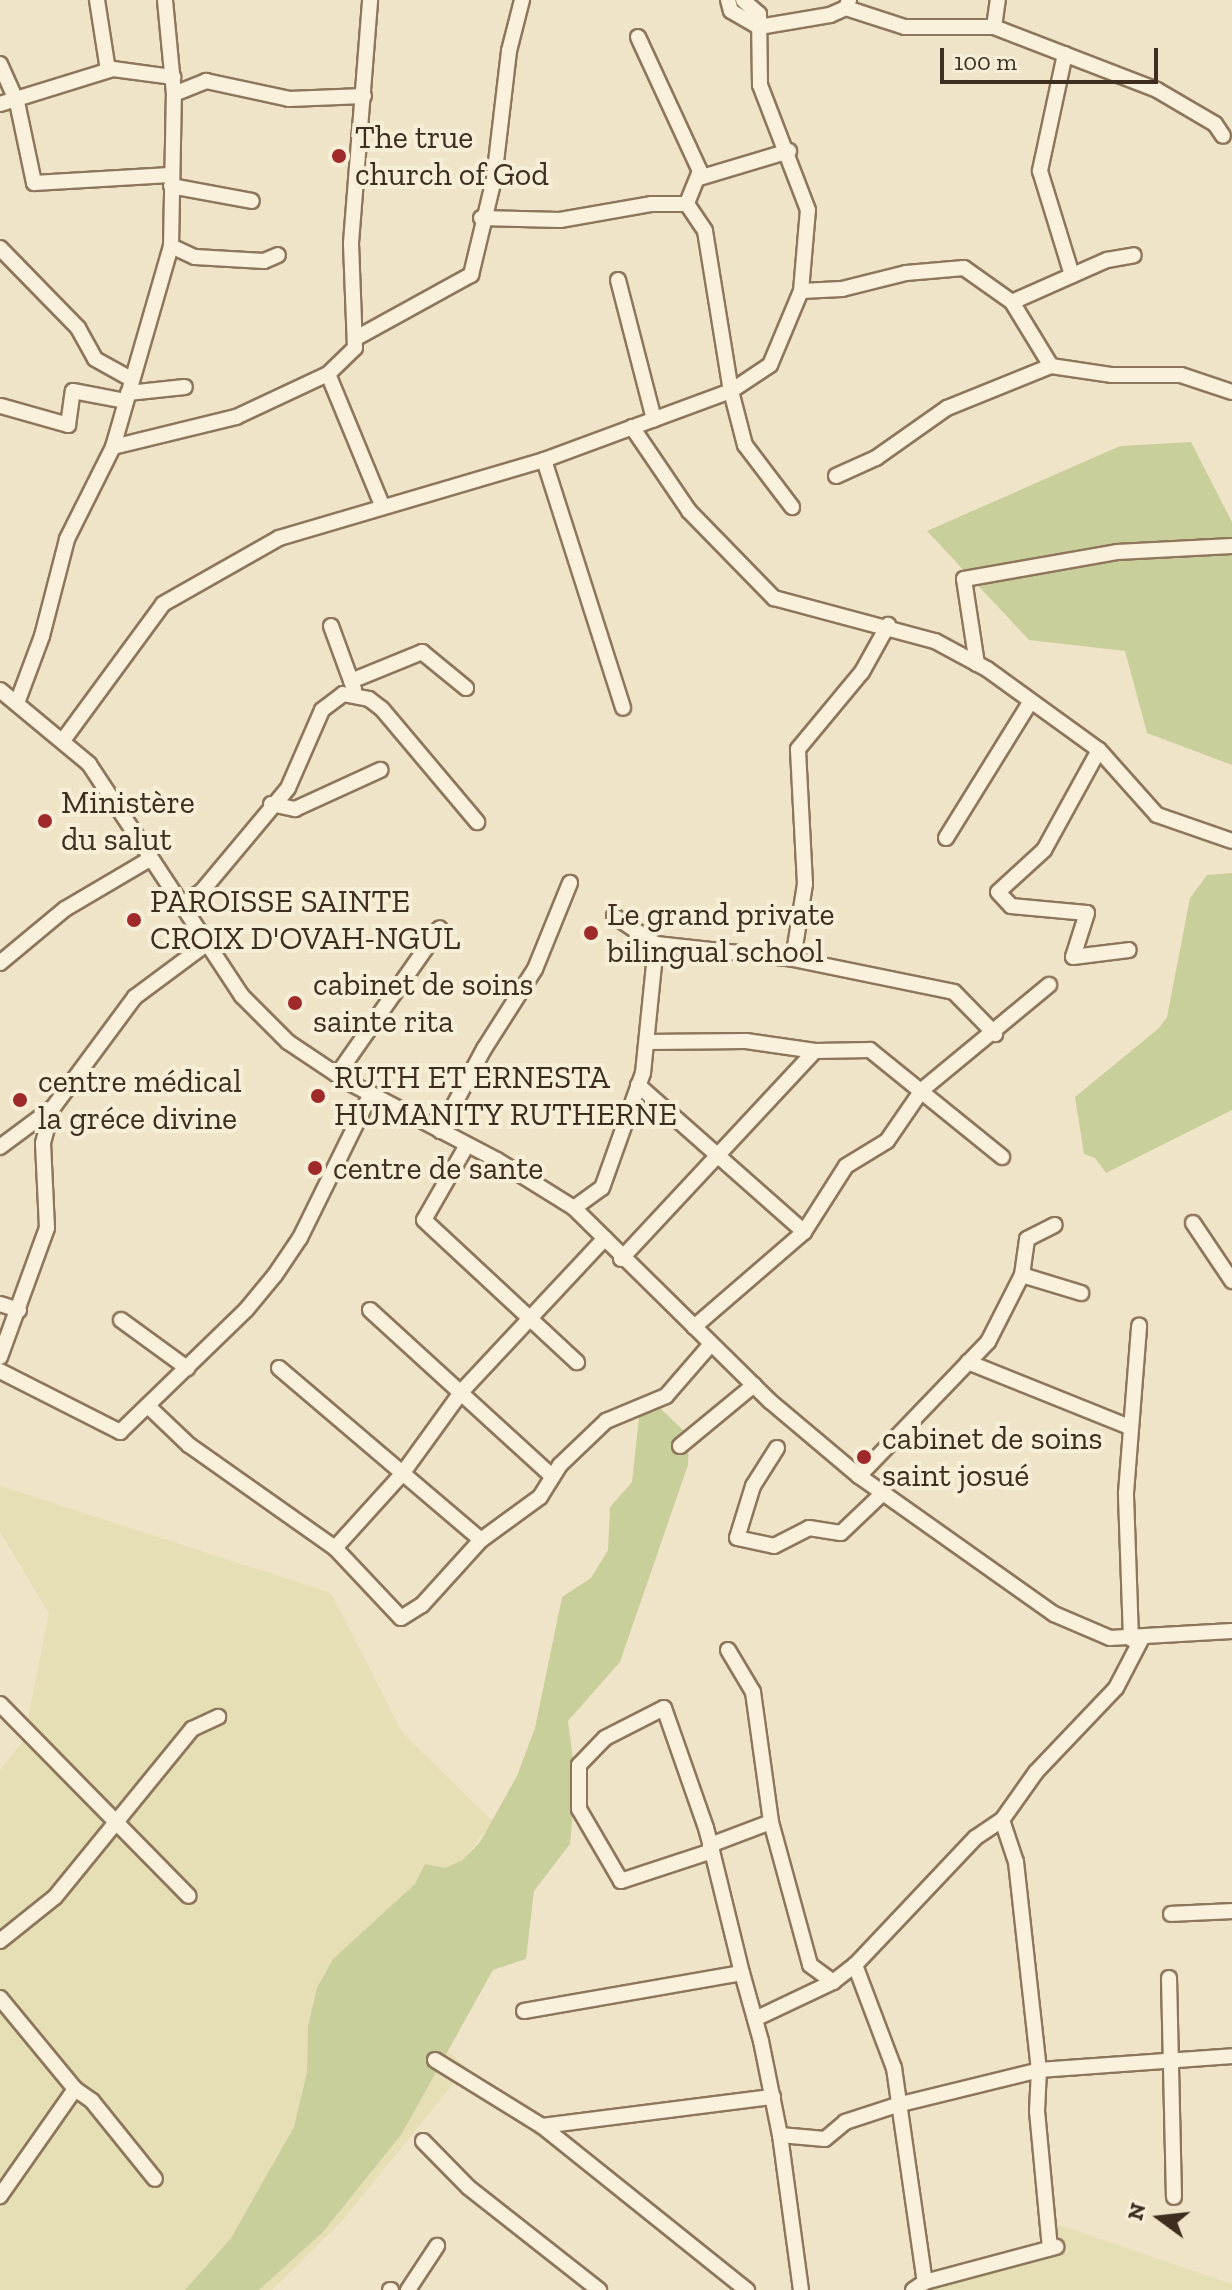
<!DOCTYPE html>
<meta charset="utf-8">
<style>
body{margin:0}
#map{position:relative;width:1232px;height:2290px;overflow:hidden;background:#f0e4c8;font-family:"Zilla Slab",serif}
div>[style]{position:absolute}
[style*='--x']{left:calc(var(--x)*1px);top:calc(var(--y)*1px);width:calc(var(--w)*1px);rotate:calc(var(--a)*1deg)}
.farmland>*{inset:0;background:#e6deb5}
.green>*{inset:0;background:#c9cf9b}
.roads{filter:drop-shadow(2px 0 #8d765c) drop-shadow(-2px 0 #8d765c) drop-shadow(0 2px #8d765c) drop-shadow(0 -2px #8d765c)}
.street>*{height:14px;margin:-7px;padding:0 7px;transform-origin:7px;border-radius:7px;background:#faf1dc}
.dots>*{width:22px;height:22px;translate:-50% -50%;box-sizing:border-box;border:4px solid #f7eed8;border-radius:50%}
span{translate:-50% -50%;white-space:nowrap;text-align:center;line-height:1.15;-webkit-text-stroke:8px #f7eed8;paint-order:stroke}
.poi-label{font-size:32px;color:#3d2e20}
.left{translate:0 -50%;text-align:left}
.north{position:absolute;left:1120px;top:2178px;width:80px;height:80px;-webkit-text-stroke:6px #f7eed8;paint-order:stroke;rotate:285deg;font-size:22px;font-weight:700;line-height:32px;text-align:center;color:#3d2e20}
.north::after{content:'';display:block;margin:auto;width:28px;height:36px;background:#3d2e20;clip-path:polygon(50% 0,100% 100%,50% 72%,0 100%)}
.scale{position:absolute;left:940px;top:48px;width:218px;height:36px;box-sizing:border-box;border:4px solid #3d2e20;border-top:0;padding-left:10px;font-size:24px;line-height:28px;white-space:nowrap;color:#3d2e20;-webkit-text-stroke:6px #f7eed8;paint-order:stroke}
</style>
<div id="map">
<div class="farmland">
<div style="clip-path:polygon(0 1486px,331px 1593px,402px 1732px,492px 1821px,463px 1861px,445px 1868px,425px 1864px,415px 1884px,317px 1988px,308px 2026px,307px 2072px,295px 2127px,231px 2238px,185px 2290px,0 2290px,0 1770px,24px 1739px,49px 1613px,0 1532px)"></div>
<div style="clip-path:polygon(447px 2051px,569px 2151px,754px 2290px,746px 2290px,458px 2078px,342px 2221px,272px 2290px,259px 2290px,323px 2232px,401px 2135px)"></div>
<div style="clip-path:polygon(1047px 2221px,1232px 2284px,1232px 2290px,928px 2290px,1037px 2250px)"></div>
</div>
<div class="green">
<div style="clip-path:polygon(1191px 442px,1232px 522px,1232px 765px,1147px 733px,1125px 651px,1029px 640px,927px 531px,1120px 446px)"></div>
<div style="clip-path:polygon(1232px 873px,1232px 1110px,1106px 1173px,1095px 1158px,1084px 1154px,1075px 1097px,1159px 1028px,1167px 1017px,1190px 898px,1207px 875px)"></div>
<div style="clip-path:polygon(654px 1402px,689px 1436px,688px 1465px,620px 1662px,568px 1721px,576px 1782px,570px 1844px,534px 1891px,526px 1959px,493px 1970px,401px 2135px,323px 2232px,259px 2290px,185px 2290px,231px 2238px,294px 2127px,307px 2072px,308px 2026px,317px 1988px,333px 1959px,415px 1884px,425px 1864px,445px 1868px,463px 1860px,480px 1842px,517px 1776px,535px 1728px,562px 1597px,591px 1578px,608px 1550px,610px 1507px,632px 1482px,640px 1408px)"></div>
</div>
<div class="roads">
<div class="street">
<div style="--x:97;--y:0;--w:71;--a:81.1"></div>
<div style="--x:728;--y:0;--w:11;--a:75"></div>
<div style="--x:731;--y:11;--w:32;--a:30"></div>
<div style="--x:759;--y:27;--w:72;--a:-9.6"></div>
<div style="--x:830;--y:15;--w:17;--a:-24"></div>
<div style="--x:846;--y:8;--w:9;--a:-69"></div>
<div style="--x:846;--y:8;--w:62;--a:17.9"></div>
<div style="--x:905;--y:27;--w:89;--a:0"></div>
<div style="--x:994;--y:27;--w:175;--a:21.1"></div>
<div style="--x:1157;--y:90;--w:67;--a:30.4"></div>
<div style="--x:1215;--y:124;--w:14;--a:56"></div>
<div style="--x:994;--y:27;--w:27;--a:-82"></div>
<div style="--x:638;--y:37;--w:148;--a:65.2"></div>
<div style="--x:700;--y:171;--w:35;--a:112"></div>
<div style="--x:687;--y:204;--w:32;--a:56"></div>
<div style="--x:705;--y:231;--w:162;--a:80.8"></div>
<div style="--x:731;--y:391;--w:56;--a:75.5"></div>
<div style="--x:745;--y:445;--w:78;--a:52.8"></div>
<div style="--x:1065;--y:54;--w:120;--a:102.1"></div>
<div style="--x:1040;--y:171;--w:109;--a:72.9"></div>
<div style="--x:0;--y:64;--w:42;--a:65.9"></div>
<div style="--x:17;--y:102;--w:83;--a:78.1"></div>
<div style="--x:34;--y:183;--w:136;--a:-3.4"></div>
<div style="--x:174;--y:94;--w:35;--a:-22"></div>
<div style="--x:206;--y:81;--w:85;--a:12.2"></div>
<div style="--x:289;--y:99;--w:75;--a:-2.3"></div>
<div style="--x:0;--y:104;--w:118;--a:-17.2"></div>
<div style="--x:113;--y:69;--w:61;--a:7.6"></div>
<div style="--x:699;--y:178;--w:94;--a:-16.7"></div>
<div style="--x:171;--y:186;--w:82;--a:10.5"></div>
<div style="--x:481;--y:218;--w:79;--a:1.5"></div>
<div style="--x:560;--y:220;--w:92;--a:-10"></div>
<div style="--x:651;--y:204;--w:36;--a:0"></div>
<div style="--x:171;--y:246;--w:26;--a:25"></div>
<div style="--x:195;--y:257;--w:69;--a:3.3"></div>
<div style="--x:264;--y:261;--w:15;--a:-23"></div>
<div style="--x:0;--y:248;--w:112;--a:45.7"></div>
<div style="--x:78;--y:328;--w:35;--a:61"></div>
<div style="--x:95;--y:359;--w:41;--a:29.1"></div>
<div style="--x:618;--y:280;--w:144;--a:75.5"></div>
<div style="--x:801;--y:291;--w:41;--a:-2.8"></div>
<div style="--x:842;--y:289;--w:66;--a:-14"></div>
<div style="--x:906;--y:273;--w:58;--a:-4.9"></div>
<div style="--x:964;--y:268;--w:59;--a:35.3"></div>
<div style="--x:1012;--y:302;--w:75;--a:58.6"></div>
<div style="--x:1051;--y:366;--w:62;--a:8.4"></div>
<div style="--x:1112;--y:375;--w:69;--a:0"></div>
<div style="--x:1181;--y:375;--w:54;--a:18.4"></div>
<div style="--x:1012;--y:302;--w:104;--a:-23.9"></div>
<div style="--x:1107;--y:260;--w:27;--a:-10"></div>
<div style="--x:358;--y:337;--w:129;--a:-28.8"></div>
<div style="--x:471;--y:275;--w:99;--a:-76.5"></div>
<div style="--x:494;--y:179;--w:129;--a:-83.3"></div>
<div style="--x:509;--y:51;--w:53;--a:-75.7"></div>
<div style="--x:328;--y:374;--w:142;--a:67.6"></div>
<div style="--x:128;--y:393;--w:57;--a:-6"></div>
<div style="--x:1;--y:406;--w:70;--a:15.8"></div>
<div style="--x:68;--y:425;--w:34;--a:-82"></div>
<div style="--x:73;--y:391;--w:54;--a:10.7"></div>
<div style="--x:632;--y:427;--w:102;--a:55.8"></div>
<div style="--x:689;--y:511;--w:122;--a:45.7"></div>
<div style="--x:774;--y:598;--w:167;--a:15"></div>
<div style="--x:935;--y:641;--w:59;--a:28.3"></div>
<div style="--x:987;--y:669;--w:138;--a:35.9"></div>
<div style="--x:1099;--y:750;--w:114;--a:118.8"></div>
<div style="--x:1044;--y:850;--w:62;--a:137.6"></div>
<div style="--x:998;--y:892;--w:19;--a:47"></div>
<div style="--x:1011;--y:906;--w:76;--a:5.3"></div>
<div style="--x:1087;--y:913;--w:46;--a:107.7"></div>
<div style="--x:1073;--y:957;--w:56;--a:-7.1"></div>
<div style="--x:113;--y:447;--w:127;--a:-13.7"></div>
<div style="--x:236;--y:417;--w:102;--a:-25.1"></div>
<div style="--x:328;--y:374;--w:37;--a:-44"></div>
<div style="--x:355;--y:348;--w:105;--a:-92.2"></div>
<div style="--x:351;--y:243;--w:244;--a:-85.5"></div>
<div style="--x:544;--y:460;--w:260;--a:72.3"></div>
<div style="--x:836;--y:476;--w:44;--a:-24.2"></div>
<div style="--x:876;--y:458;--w:87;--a:-35.2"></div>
<div style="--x:947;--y:408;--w:112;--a:-22"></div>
<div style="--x:331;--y:626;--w:67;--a:69.9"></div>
<div style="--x:977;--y:664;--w:86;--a:-98.7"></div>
<div style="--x:964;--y:579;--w:155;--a:-10"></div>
<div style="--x:1117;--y:552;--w:115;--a:-3"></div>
<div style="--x:351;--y:681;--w:77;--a:-22.2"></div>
<div style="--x:422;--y:652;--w:57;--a:39.3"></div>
<div style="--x:0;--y:690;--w:116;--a:39.7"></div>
<div style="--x:89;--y:764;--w:278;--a:56.6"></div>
<div style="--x:242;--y:996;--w:65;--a:45"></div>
<div style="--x:288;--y:1042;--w:72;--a:33.7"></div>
<div style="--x:348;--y:1082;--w:168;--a:27.6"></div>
<div style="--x:497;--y:1160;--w:91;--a:31.9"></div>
<div style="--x:574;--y:1208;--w:276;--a:44.6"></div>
<div style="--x:771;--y:1402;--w:115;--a:40.1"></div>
<div style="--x:859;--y:1476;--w:239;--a:35.3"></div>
<div style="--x:1054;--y:1614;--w:61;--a:23.2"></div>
<div style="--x:1110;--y:1638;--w:122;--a:-3.3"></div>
<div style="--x:17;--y:703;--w:72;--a:-69.5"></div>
<div style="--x:42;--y:636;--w:100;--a:-75.5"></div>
<div style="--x:67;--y:539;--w:103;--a:-63.4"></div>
<div style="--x:113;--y:447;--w:209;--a:-73.9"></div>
<div style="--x:171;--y:246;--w:152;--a:-88.9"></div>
<div style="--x:174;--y:94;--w:94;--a:-95.5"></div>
<div style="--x:64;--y:739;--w:167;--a:-53.7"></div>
<div style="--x:163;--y:604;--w:133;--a:-29.6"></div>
<div style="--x:279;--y:538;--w:276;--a:-16.4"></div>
<div style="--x:544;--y:460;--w:199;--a:-20.3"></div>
<div style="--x:731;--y:391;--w:47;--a:-33.7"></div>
<div style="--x:770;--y:365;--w:80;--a:-67.3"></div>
<div style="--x:801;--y:291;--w:81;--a:-85.1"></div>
<div style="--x:808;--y:210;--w:134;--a:-111"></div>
<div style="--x:760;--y:85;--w:71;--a:-90.8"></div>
<div style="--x:759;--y:14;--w:21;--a:-139"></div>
<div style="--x:1099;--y:750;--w:87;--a:48.3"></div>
<div style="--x:1157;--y:815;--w:79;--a:19.1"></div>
<div style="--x:271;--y:804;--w:25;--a:12"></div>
<div style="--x:295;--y:809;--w:94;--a:-24.6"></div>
<div style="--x:946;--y:838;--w:161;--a:-58.2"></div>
<div style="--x:179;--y:906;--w:27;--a:-33"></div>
<div style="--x:202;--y:891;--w:134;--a:-50.1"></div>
<div style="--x:288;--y:788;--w:85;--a:-66.4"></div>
<div style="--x:322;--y:710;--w:26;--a:-37"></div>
<div style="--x:343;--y:694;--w:26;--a:11"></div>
<div style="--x:369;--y:699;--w:16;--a:38"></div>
<div style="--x:382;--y:709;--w:148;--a:49.9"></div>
<div style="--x:614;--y:916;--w:50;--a:33.7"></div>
<div style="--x:656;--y:944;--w:138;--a:6.2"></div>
<div style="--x:793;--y:959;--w:76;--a:-80.9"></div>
<div style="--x:805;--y:884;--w:135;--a:-93"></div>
<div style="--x:798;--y:749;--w:100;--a:-50.3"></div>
<div style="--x:862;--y:672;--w:54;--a:-61"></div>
<div style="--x:793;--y:959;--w:164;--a:11.6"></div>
<div style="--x:954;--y:992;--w:59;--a:45.7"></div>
<div style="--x:0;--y:963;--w:85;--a:-39.7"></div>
<div style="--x:65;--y:909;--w:99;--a:-30.5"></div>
<div style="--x:647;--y:1042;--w:99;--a:-0.6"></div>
<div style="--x:746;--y:1041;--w:70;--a:8.2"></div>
<div style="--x:815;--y:1051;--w:55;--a:-1"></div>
<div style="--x:870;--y:1050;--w:170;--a:39"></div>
<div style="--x:337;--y:1075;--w:179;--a:-55"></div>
<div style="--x:638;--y:1085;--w:222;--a:41.5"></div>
<div style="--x:440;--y:1131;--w:93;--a:-61.8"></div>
<div style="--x:484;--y:1049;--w:95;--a:-57.5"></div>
<div style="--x:535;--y:969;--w:93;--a:-67.9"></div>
<div style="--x:467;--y:1145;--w:86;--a:119.8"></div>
<div style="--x:424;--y:1220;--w:209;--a:42.9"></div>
<div style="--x:0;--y:1147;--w:64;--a:-36.7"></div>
<div style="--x:574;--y:1208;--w:34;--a:-36"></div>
<div style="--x:602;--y:1188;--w:122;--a:-70.4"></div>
<div style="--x:643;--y:1073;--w:130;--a:-84.2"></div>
<div style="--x:1193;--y:1223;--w:70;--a:56.1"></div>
<div style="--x:621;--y:1259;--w:284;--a:-47"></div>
<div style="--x:1022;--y:1275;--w:62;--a:17"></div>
<div style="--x:0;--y:1304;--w:20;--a:18"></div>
<div style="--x:370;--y:1310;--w:246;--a:42.4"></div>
<div style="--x:121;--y:1320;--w:82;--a:36"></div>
<div style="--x:694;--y:1327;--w:145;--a:-40.8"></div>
<div style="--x:804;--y:1232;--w:78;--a:-57.5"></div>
<div style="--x:846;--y:1166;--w:48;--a:-31.4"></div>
<div style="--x:887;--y:1141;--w:62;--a:-55.5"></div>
<div style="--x:922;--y:1090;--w:165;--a:-39.6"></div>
<div style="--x:0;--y:1357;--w:137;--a:-70"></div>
<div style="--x:47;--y:1228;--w:85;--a:-92.7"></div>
<div style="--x:43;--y:1143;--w:35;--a:-75"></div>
<div style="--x:52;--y:1109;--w:139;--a:-53.5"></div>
<div style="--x:135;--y:997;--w:87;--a:-36.6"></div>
<div style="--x:968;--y:1362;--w:175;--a:21.9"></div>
<div style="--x:279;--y:1368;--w:265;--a:40.4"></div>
<div style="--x:0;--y:1371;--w:135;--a:26.9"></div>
<div style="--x:120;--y:1432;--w:175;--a:-44.1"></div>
<div style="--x:246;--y:1310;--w:45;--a:-50.4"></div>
<div style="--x:275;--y:1275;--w:45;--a:-56"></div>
<div style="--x:300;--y:1238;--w:161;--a:-63.8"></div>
<div style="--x:148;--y:1406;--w:57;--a:43.6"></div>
<div style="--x:189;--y:1445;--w:179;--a:35.2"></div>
<div style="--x:335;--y:1548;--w:96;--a:46.7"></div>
<div style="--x:401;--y:1618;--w:25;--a:-32"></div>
<div style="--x:422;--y:1605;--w:88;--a:-47.8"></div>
<div style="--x:481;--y:1540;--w:73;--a:-36.1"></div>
<div style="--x:540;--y:1497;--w:38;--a:-58"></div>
<div style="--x:560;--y:1465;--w:64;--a:-43.7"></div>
<div style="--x:606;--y:1421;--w:65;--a:-22.6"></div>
<div style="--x:666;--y:1396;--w:69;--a:-49.1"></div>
<div style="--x:680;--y:1446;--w:96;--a:-39.5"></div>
<div style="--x:777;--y:1448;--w:45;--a:122.3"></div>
<div style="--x:753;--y:1486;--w:54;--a:107.1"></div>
<div style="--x:737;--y:1538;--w:38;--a:12"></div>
<div style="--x:774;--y:1546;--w:39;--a:-27"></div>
<div style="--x:809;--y:1528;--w:32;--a:9"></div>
<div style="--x:841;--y:1533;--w:58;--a:-43.6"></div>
<div style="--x:859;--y:1476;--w:186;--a:-46.1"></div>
<div style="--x:988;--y:1342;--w:75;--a:-63.1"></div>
<div style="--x:1022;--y:1275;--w:36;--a:-82"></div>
<div style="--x:1027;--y:1239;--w:31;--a:-27"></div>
<div style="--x:335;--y:1548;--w:100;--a:-47.8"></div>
<div style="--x:402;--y:1474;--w:102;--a:-54.1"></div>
<div style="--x:462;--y:1391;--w:209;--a:-46.9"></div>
<div style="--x:1131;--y:1639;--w:146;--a:-92"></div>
<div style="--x:1126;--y:1493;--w:168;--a:-85.5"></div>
<div style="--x:728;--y:1650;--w:49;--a:59.2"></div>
<div style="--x:753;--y:1692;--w:131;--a:82.1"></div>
<div style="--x:771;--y:1822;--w:148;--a:74.7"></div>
<div style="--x:810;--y:1965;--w:29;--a:36"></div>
<div style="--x:0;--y:1704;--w:269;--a:45.5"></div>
<div style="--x:1002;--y:1820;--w:44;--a:71.6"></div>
<div style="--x:1016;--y:1862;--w:209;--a:83.7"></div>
<div style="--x:1039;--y:2070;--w:41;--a:92.8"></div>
<div style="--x:1037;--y:2111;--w:138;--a:84.6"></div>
<div style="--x:710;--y:1845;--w:65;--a:-20.7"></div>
<div style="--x:712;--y:1851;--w:96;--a:161.8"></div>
<div style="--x:621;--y:1881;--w:83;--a:-120.3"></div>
<div style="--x:579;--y:1809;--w:44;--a:-90"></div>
<div style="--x:579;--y:1765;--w:37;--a:-46"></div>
<div style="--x:605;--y:1738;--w:66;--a:-27"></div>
<div style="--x:664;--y:1708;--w:127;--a:70.7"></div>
<div style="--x:706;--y:1828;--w:24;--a:75"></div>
<div style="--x:712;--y:1851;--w:126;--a:76.2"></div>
<div style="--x:742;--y:1973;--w:71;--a:74.4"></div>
<div style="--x:761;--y:2041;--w:96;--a:78.6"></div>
<div style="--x:780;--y:2135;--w:156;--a:82.3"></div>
<div style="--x:1171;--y:1914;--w:61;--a:-2.8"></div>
<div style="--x:0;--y:1941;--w:70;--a:-38.7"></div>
<div style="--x:55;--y:1897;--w:217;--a:-50.8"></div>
<div style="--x:192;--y:1729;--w:29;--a:-25"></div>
<div style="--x:855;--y:1965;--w:110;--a:69.3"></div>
<div style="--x:894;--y:2068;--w:216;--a:81.8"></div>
<div style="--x:1169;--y:1978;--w:219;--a:88.7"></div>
<div style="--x:0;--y:1998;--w:118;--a:50.5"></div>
<div style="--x:75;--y:2089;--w:131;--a:125"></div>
<div style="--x:524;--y:2011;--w:221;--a:-9.9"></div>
<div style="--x:755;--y:2019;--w:86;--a:-25.4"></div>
<div style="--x:833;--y:1982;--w:28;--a:-38"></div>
<div style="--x:855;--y:1965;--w:175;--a:-46.6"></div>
<div style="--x:975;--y:1838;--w:32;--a:-34"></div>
<div style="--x:1002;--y:1820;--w:59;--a:-54.7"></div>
<div style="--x:1036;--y:1772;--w:116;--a:-46.4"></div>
<div style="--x:1116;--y:1688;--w:56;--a:-62.5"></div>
<div style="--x:435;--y:2060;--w:126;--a:31.7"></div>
<div style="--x:542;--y:2126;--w:263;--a:38.7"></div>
<div style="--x:75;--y:2089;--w:21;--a:35"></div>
<div style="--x:92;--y:2101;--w:100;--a:51.1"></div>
<div style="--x:542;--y:2126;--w:233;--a:-7.2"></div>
<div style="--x:780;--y:2135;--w:45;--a:5.1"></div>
<div style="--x:825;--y:2139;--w:26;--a:-40"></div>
<div style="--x:845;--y:2122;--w:55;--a:-18.1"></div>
<div style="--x:897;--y:2105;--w:146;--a:-13.8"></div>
<div style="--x:1039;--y:2070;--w:194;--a:-4.1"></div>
<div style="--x:423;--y:2141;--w:64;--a:45.6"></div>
<div style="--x:468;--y:2187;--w:167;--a:38.2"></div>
<div style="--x:390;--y:2290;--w:1;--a:0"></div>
<div style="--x:408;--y:2290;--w:53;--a:-56.6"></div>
<div style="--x:913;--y:2290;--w:14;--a:-34"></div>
<div style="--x:925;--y:2282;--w:136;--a:-15"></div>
</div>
</div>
<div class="dots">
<div style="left:339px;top:156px;background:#9e2a2b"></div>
<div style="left:45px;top:821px;background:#9e2a2b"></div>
<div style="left:134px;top:920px;background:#9e2a2b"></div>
<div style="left:591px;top:933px;background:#9e2a2b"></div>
<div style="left:295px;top:1003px;background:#9e2a2b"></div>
<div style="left:318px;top:1096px;background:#9e2a2b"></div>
<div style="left:20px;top:1100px;background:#9e2a2b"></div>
<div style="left:315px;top:1168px;background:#9e2a2b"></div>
<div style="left:864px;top:1457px;background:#9e2a2b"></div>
</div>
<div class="poi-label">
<span class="left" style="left:355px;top:156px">The true<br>church of God</span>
<span class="left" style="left:61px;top:821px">Ministère<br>du salut</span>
<span class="left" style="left:150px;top:920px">PAROISSE SAINTE<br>CROIX D'OVAH-NGUL</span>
<span class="left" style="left:607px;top:933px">Le grand private<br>bilingual school</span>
<span class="left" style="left:313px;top:1003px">cabinet de soins<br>sainte rita</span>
<span class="left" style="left:334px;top:1096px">RUTH ET ERNESTA<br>HUMANITY RUTHERNE</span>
<span class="left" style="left:38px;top:1100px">centre médical<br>la gréce divine</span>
<span class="left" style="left:333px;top:1168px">centre de sante</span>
<span class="left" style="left:882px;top:1457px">cabinet de soins<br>saint josué</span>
</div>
<div class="north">N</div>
<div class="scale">100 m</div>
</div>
